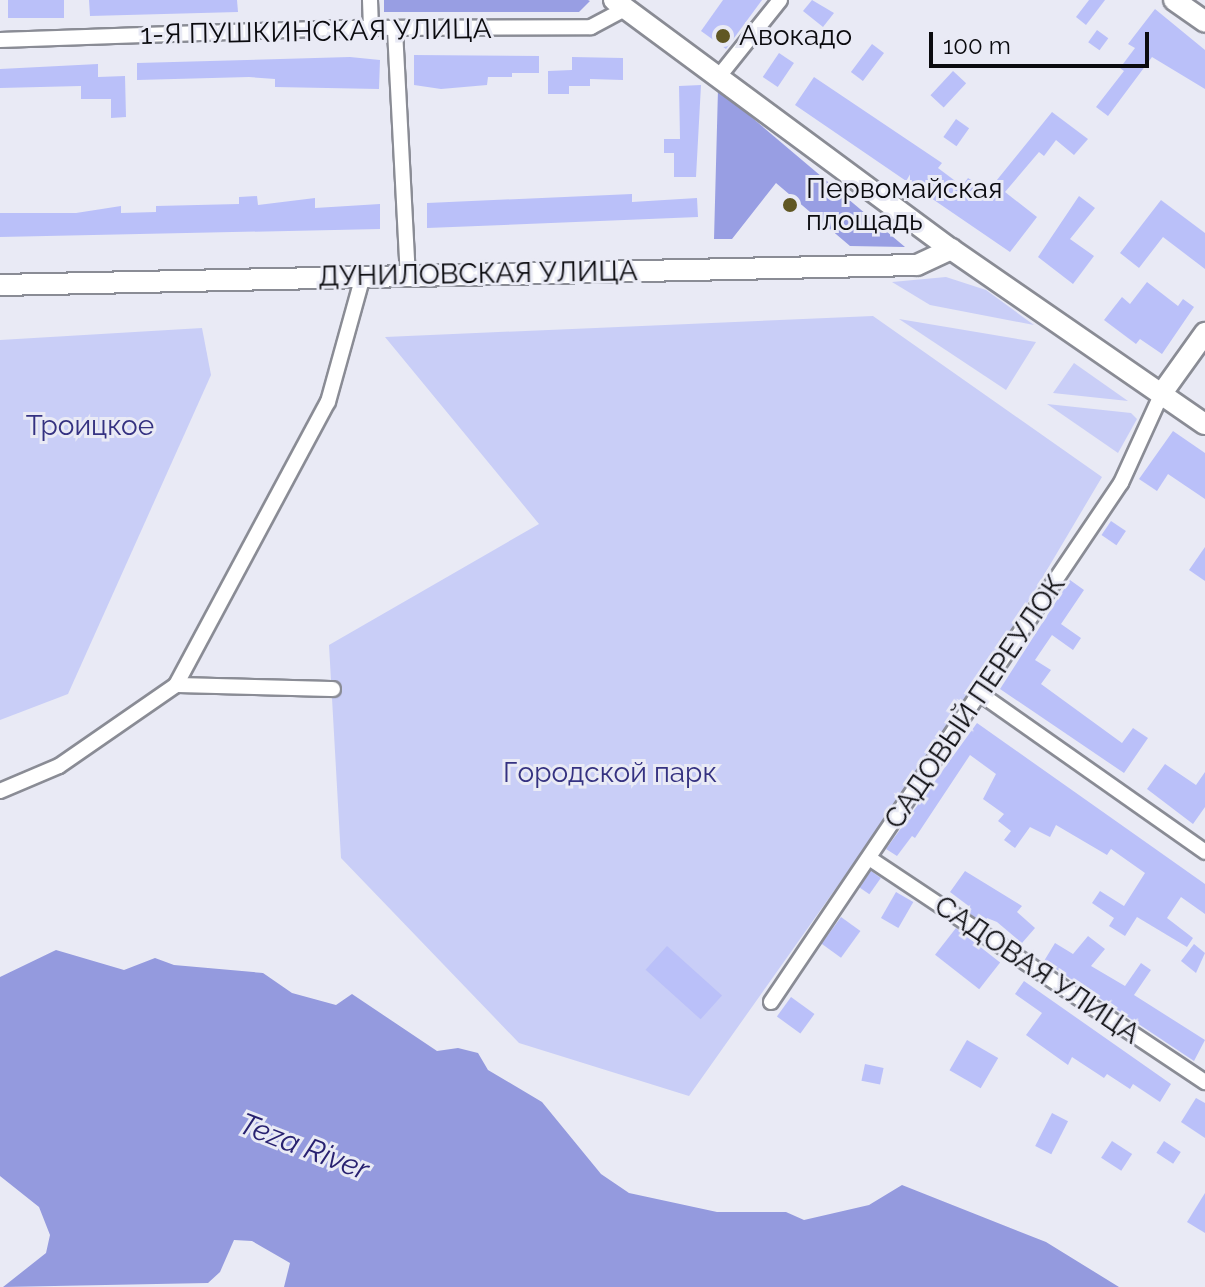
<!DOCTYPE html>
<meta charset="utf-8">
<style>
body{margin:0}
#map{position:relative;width:1205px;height:1287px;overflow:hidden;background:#e9eaf5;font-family:Raleway,sans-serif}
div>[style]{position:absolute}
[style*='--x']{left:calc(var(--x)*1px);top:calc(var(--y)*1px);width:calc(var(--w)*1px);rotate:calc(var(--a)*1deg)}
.green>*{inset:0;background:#c9cef7}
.forest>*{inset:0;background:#989ee3}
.water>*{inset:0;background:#949ade}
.building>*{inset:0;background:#bac0f9;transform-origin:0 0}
.roads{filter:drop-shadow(2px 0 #8a8c95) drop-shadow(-2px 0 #8a8c95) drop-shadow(0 2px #8a8c95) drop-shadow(0 -2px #8a8c95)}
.street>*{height:14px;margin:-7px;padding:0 7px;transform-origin:7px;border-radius:7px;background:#fff}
.secondary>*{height:20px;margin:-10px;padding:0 10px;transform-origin:10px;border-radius:10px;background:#fff}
.dots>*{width:22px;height:22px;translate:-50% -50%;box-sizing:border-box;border:4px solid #e9eaf5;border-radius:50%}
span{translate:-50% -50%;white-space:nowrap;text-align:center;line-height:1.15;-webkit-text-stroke:6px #e9eaf5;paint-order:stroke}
.street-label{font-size:28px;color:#0b0b0f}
.poi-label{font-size:28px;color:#0b0b0f}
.left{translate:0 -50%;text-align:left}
.park-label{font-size:28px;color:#353281}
.water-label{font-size:30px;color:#282170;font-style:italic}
.scale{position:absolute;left:929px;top:32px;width:220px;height:36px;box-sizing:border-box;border:4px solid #0b0b0f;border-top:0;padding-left:10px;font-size:24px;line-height:28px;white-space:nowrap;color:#0b0b0f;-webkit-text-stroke:6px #e9eaf5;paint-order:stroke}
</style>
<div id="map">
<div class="green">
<div style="clip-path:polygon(946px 277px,986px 290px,1034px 325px,930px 305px,892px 282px)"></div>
<div style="clip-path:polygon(873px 316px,1102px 477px,974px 693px,689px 1096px,519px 1043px,341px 858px,329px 645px,539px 524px,385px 337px)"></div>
<div style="clip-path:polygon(899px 319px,1036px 342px,1006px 390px)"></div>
<div style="clip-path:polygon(202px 328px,211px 375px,68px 694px,0 720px,0 340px)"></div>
<div style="clip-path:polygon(1074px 363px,1128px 401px,1053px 393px)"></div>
<div style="clip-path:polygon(1047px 404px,1131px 413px,1137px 419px,1118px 453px)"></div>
</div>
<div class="forest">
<div style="clip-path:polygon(384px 0,588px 0,590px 1px,579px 12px,384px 12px)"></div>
<div style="clip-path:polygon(718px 89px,905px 247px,850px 246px,776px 183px,732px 239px,714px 239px)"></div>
</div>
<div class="water">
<div style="clip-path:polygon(56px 950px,124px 970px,155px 958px,174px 965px,263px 973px,292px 993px,336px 1005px,352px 994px,437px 1051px,458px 1048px,478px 1053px,488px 1070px,542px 1102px,601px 1174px,629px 1193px,717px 1212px,786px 1212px,804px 1220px,869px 1205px,902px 1185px,1046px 1242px,1119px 1287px,284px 1287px,290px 1263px,252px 1241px,234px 1240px,220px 1272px,208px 1283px,3px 1287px,46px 1253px,50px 1235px,39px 1207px,0 1176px,0 977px)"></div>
</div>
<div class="building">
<div style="left:8px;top:0;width:56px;height:18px"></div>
<div style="clip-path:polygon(89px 0,237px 0,238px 12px,90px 16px)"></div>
<div style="clip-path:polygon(723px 0,762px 0,726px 49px,701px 31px)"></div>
<div style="clip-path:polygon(812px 0,834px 13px,823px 27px,803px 11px)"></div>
<div style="clip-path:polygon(1089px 0,1105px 0,1086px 25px,1076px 17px)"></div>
<div style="clip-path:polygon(1155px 9px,1205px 50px,1205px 89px,1152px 57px,1108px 116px,1096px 107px,1124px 71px,1120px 68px,1135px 48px,1128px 44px)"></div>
<div style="left:1097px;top:30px;width:14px;height:15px;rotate:36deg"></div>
<div style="left:872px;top:44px;width:15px;height:35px;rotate:37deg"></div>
<div style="left:779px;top:53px;width:18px;height:29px;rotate:34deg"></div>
<div style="clip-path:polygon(414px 55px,539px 56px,539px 73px,512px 73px,512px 77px,488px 77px,487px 85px,441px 89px,414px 85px)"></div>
<div style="clip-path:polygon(350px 57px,380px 60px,379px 89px,275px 87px,275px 79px,249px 77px,137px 80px,137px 63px)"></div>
<div style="clip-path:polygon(572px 57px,623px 58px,623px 80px,590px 79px,590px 86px,569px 86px,569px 94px,548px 94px,548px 71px,572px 70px)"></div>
<div style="clip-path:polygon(98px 64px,98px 77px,125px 76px,126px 117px,111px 118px,111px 99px,81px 99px,81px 86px,0 88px,0 69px)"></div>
<div style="left:953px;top:71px;width:18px;height:33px;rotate:43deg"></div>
<div style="clip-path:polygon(814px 77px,942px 163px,938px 168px,962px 186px,968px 178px,988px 191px,1052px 112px,1088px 139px,1074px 155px,1056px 140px,1044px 156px,1039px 152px,1005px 192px,1037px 217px,1010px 252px,795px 105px)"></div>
<div style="clip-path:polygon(701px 85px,696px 177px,674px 177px,674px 153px,664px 153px,664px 139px,680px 139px,679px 86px)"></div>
<div style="left:956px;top:119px;width:16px;height:22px;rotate:35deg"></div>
<div style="clip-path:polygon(632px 194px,632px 202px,697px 198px,698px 217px,427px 228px,427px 203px)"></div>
<div style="clip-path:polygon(257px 196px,258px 205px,315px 198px,315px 208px,380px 204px,380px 229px,0 237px,0 213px,76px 213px,121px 206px,121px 213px,156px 212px,156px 206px,239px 204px,239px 197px)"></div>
<div style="clip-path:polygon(1079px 196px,1095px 208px,1070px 239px,1094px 256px,1073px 284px,1038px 257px)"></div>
<div style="clip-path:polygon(1161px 200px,1205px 233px,1205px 269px,1163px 237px,1139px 268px,1120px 253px)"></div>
<div style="clip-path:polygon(1147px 282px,1178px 306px,1183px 299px,1194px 307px,1162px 354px,1140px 339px,1136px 344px,1104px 320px,1122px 297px,1130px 304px)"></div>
<div style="clip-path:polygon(1173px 431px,1205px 453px,1205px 499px,1168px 474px,1157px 491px,1139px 479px)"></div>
<div style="left:1111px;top:521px;width:18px;height:17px;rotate:34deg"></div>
<div style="clip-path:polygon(1205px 547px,1205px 581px,1189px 570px)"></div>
<div style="clip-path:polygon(1070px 580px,1084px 590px,1061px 624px,1081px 638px,1073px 650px,1052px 635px,1035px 660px,1051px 670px,1041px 684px,1122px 743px,1133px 728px,1148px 738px,1124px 773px,1000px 689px)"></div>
<div style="clip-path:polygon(977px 723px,1205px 884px,1205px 914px,1181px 897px,1167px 918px,1193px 938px,1187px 947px,1137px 917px,1125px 936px,1109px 926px,1114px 918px,1092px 903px,1100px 891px,1124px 906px,1145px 873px,1111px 849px,1107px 855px,1056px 825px,1050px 837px,1030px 827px,1015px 848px,1004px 840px,1011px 831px,998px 821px,1004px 814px,983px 799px,996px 774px,970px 755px,915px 838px,912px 836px,897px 856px,886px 849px)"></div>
<div style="clip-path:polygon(1165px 764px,1196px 785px,1205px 772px,1205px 807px,1193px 824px,1147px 789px)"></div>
<div style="left:871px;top:871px;width:12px;height:20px;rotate:35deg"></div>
<div style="clip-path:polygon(965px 871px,1022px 906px,1017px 912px,1035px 928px,1022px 943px,997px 922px,987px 918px,984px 923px,967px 912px,970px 907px,950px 892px)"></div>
<div style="left:896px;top:892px;width:20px;height:30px;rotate:30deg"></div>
<div style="left:841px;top:917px;width:24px;height:33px;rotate:36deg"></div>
<div style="left:956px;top:928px;width:56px;height:34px;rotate:38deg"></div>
<div style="clip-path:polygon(1088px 936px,1105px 949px,1091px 966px,1125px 986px,1141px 963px,1151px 970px,1134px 995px,1205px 1040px,1194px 1061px,1044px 961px,1055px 943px,1073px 954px)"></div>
<div style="clip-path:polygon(1194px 944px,1205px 953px,1196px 973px,1181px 961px)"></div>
<div style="left:667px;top:946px;width:74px;height:32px;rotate:42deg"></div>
<div style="clip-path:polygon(1024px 981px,1171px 1084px,1160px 1102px,1133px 1084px,1130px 1089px,1107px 1074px,1104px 1078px,1072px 1057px,1068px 1065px,1026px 1035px,1042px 1013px,1015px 994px)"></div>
<div style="left:791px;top:997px;width:29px;height:24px;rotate:36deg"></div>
<div style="left:967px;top:1040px;width:36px;height:35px;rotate:30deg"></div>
<div style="left:865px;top:1064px;width:19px;height:17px;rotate:12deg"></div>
<div style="clip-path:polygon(1196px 1098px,1205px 1103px,1205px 1138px,1181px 1122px)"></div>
<div style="left:1052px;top:1113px;width:18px;height:37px;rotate:27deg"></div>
<div style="left:1112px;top:1141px;width:24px;height:20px;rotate:33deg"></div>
<div style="left:1164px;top:1141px;width:20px;height:14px;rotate:33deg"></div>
<div style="clip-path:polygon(1205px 1193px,1205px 1233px,1187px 1222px)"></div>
</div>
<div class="roads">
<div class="street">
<div style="--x:370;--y:0;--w:30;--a:88"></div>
<div style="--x:395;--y:30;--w:245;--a:87"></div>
<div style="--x:0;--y:40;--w:345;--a:-2"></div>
<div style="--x:345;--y:28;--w:246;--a:-0.2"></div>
<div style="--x:591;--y:27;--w:40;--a:-28"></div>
<div style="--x:720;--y:75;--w:96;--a:-51.3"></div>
<div style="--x:176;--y:685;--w:157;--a:1.5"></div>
<div style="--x:982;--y:695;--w:273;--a:35.1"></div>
<div style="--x:0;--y:791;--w:64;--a:-23"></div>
<div style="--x:59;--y:766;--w:142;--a:-34.7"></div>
<div style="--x:176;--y:685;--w:321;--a:-61.8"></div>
<div style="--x:328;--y:402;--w:131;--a:-74.5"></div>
<div style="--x:869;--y:858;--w:404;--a:33.7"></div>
<div style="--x:771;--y:1002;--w:626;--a:-56.01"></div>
<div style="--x:1121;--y:483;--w:99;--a:-65.5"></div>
</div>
<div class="secondary">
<div style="--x:614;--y:0;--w:419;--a:36.5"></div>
<div style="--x:951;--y:249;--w:308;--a:34.6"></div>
<div style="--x:1174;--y:0;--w:38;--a:35"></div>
<div style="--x:0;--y:285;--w:917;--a:-1.25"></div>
<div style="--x:917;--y:265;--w:38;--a:-25"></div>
<div style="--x:1162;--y:393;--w:74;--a:-54.4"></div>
</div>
</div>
<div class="dots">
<div style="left:723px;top:36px;background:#605723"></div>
<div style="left:790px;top:205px;background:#605723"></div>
</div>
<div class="street-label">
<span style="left:316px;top:32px;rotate:-1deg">1-Я ПУШКИНСКАЯ УЛИЦА</span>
<span style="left:478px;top:274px;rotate:-1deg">ДУНИЛОВСКАЯ УЛИЦА</span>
<span style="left:975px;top:702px;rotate:-56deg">САДОВЫЙ ПЕРЕУЛОК</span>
<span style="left:1037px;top:970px;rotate:34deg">САДОВАЯ УЛИЦА</span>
</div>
<div class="poi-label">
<span class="left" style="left:739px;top:36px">Авокадо</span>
<span class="left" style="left:806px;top:205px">Первомайская<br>площадь</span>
</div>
<div class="park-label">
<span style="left:90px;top:426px">Троицкое</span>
<span style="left:610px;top:773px">Городской парк</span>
</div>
<div class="water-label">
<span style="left:304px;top:1147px;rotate:21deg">Teza River</span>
</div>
<div class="scale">100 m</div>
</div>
